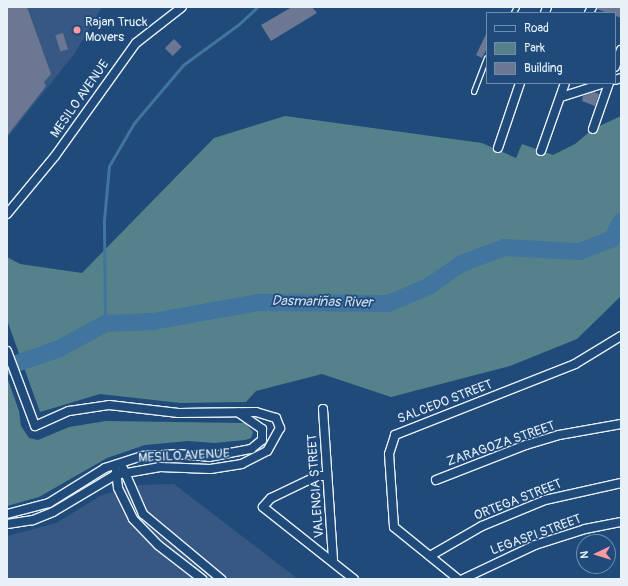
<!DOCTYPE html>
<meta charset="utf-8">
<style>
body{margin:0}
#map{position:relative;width:628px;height:586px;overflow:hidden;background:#1f4a7a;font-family:Pangolin,sans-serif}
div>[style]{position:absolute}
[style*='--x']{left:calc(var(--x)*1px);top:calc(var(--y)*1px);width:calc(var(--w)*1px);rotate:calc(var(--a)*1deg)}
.built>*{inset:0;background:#365882}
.green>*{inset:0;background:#55828a}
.stream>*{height:3px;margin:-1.5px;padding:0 1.5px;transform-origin:1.5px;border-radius:1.5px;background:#41749e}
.river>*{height:17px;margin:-8.5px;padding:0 8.5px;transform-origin:8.5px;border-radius:8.5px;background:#41749e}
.building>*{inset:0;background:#6c7793;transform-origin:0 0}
.roads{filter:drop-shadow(1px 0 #e8f1f8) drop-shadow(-1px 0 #e8f1f8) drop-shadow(0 1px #e8f1f8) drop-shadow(0 -1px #e8f1f8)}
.lane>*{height:4px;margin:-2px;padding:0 2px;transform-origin:2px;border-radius:2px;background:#1f4a7a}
.street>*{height:8px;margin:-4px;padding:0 4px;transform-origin:4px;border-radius:4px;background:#1f4a7a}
.dots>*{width:11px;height:11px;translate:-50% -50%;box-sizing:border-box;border:2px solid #1f4a7a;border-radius:50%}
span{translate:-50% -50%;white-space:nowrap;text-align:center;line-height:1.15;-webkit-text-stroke:3.5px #1f4a7a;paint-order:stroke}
.poi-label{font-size:13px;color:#e8f1f8}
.left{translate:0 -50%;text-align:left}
.street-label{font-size:13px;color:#e8f1f8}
.water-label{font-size:14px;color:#cfdeea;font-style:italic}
.frame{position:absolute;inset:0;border:8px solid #e8f1f8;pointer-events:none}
.legend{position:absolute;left:486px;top:12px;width:130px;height:72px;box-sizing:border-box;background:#1f4a7a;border:1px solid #6f8dac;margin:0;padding:5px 7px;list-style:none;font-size:12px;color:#e8f1f8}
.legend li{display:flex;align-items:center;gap:8px;height:20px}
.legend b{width:20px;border:1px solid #6f8dac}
.north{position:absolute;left:576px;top:534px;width:40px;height:40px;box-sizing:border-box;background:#1f4a7a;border:1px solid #6f8dac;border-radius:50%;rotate:266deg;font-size:11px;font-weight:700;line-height:16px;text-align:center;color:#e8f1f8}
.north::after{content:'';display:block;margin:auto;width:14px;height:18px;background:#ff9aa2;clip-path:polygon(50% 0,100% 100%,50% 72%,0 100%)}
</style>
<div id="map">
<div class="built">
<div style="clip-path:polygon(7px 7px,102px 7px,75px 53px,7px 138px)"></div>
<div style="clip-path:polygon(174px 484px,298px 579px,7px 579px,7px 536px,56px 523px,102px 495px,137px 485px)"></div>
</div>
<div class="green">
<div style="clip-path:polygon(285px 116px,482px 143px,516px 158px,522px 144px,553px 155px,575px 144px,593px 129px,621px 116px,621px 296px,577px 339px,510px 366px,391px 397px,322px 374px,256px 391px,246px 402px,180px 403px,100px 394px,40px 412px,7px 320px,7px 257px,20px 264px,82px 273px,214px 138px)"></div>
<div style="clip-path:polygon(7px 377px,19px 411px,21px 426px,29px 438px,38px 440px,69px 427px,106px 421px,245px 423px,253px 432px,251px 438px,245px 440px,214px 443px,188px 441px,145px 445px,107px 458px,39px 497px,7px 506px)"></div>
</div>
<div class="stream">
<div style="--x:105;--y:323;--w:103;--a:-90.6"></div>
<div style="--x:104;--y:220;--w:54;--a:-84.7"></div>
<div style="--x:109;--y:166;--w:50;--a:-59.8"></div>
<div style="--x:134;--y:123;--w:76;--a:-49.8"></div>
<div style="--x:183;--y:65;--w:69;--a:-36.2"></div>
<div style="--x:239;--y:24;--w:25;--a:-43"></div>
</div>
<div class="river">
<div style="--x:7;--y:366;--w:53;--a:-18.8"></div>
<div style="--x:57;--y:349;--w:55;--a:-28.4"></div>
<div style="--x:105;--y:323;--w:47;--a:-2.4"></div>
<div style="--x:152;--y:321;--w:108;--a:-10.2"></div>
<div style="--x:258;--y:302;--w:130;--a:0.4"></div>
<div style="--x:388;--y:303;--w:43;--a:-23"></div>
<div style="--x:428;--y:286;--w:40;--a:-34.9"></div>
<div style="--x:461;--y:263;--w:46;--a:-20.4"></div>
<div style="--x:504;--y:247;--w:75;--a:3.1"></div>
<div style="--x:579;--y:251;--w:34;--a:-21"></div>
<div style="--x:611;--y:239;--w:21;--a:-62"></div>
</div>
<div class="building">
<div style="clip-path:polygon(7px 7px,27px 7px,51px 74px,44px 82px,46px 86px,7px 136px)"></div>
<div style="clip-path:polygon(292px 7px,312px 7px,317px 13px,271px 41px,261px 25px)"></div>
<div style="clip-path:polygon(597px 7px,621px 7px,621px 18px,597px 9px)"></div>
<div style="clip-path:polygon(487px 32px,487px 48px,482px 58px,476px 55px)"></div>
<div style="left:63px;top:33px;width:17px;height:8px;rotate:73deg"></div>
<div style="left:174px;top:39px;width:11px;height:13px;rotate:45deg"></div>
<div style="clip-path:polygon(594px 92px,599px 94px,595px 106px,582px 101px,583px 96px)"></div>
</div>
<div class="roads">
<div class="lane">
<div style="--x:514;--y:13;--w:7;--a:-63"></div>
<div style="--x:474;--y:92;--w:36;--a:-69"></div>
</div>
<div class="street">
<div style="--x:545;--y:13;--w:6;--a:-72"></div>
<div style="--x:589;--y:13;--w:7;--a:-63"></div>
<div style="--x:615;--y:67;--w:18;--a:-71"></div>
<div style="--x:615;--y:80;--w:6;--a:-18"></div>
<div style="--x:561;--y:97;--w:46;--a:-17.7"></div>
<div style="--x:593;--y:129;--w:49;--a:-70.8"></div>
<div style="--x:498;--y:148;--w:69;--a:-71.3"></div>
<div style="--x:541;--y:151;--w:72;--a:-70.6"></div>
<div style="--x:7;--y:214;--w:75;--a:-50.4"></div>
<div style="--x:55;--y:156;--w:139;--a:-54.4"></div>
<div style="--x:136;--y:43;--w:58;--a:-38"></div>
<div style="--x:7;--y:351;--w:80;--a:69.5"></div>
<div style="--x:35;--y:426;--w:37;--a:-24"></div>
<div style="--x:69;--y:411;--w:40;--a:-8.5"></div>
<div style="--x:109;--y:405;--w:70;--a:6.5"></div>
<div style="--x:179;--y:413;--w:77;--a:-0.7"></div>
<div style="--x:256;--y:412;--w:21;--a:17"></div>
<div style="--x:276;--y:418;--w:11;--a:68"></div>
<div style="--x:280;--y:428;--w:26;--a:119"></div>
<div style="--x:267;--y:451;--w:28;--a:153"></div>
<div style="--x:242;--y:464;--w:32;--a:171"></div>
<div style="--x:210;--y:469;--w:50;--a:-177.7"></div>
<div style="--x:160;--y:467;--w:46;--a:169.9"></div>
<div style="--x:115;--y:475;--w:72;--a:149.2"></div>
<div style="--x:53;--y:512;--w:22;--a:158"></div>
<div style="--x:33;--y:520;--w:26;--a:171"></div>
<div style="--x:323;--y:409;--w:152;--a:86.2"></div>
<div style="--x:123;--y:468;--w:50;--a:66.5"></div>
<div style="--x:143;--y:514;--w:102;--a:39.8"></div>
<div style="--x:116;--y:471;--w:17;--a:83"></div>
<div style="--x:118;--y:488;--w:34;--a:64"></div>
<div style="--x:133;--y:519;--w:36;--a:46"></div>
<div style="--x:158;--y:545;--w:56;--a:37.7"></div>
<div style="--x:326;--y:476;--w:9;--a:180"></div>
<div style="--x:317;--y:476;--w:51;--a:154.4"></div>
<div style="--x:271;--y:498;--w:12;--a:132"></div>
<div style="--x:263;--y:507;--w:116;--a:38.4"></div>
<div style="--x:436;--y:480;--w:97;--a:-21.3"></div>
<div style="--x:526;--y:445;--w:34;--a:-17"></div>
<div style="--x:559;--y:435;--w:63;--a:-10.1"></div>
<div style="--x:7;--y:514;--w:43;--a:-14.7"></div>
<div style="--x:49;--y:503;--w:66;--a:-32"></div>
<div style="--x:105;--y:468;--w:39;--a:-18"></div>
<div style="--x:142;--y:456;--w:35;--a:-3"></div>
<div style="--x:177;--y:454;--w:32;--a:5"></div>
<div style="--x:209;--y:457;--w:43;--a:-10.8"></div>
<div style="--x:251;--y:449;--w:14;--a:-39"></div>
<div style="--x:262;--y:440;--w:11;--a:-90"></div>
<div style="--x:262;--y:429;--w:29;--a:-145"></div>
<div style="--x:430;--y:556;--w:60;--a:-30"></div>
<div style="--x:482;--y:526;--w:68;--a:-22.4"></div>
<div style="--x:545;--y:500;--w:78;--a:-12.6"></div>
<div style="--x:458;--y:579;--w:82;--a:-140.9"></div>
<div style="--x:394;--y:527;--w:73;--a:-93.9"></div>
<div style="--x:389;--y:454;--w:20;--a:-72"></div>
<div style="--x:395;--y:435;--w:193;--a:-21.5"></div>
<div style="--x:575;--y:364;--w:54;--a:-31.3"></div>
<div style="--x:463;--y:579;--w:80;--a:-25.3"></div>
<div style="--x:535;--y:545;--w:52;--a:-17.7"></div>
<div style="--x:585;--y:529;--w:37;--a:-11"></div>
</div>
</div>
<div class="dots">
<div style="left:77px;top:30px;background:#ff9aa2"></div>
</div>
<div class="poi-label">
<span class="left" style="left:85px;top:30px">Rajan Truck<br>Movers</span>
</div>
<div class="street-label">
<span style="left:80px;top:99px;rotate:-55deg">MESILO AVENUE</span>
<span style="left:445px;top:402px;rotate:-21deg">SALCEDO STREET</span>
<span style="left:501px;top:444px;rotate:-19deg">ZARAGOZA STREET</span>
<span style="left:184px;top:456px;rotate:-3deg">MESILO AVENUE</span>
<span style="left:316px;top:486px;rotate:-94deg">VALENCIA STREET</span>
<span style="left:518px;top:500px;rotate:-21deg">ORTEGA STREET</span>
<span style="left:536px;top:535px;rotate:-20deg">LEGASPI STREET</span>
</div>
<div class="water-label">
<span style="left:322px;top:302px;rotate:1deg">Dasmariñas River</span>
</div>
<div class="frame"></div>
<ul class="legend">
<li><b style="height:5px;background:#1f4a7a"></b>Road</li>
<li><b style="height:11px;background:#55828a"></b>Park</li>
<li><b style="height:11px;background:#6c7793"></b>Building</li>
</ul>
<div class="north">N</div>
</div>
